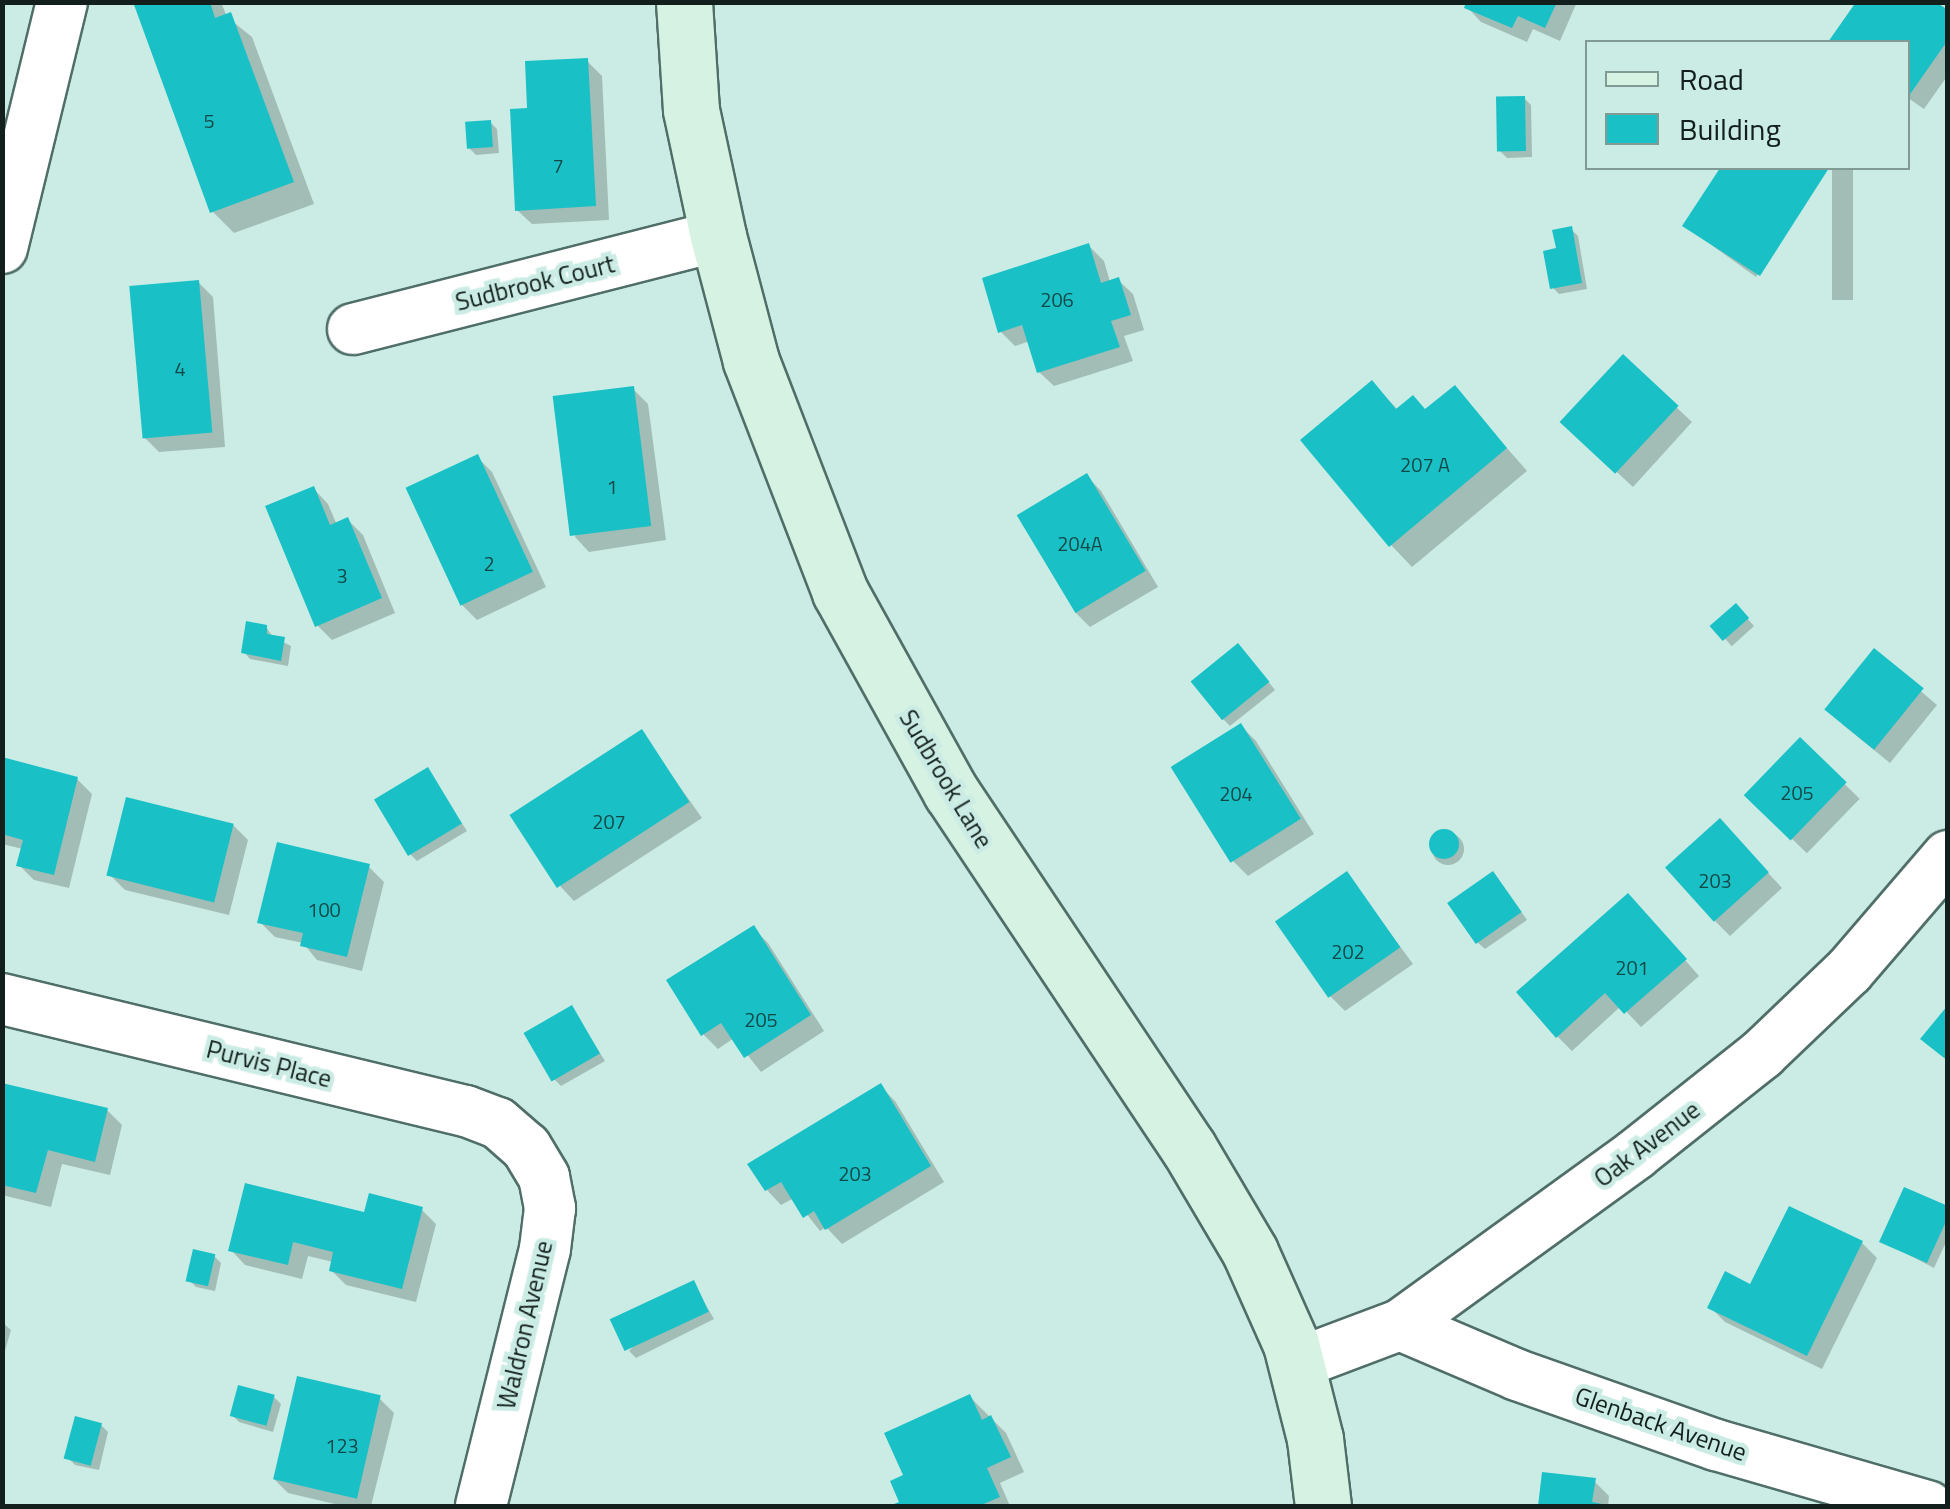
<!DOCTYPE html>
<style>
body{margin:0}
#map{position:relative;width:1950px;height:1509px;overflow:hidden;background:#cbece4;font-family:"Titillium Web",sans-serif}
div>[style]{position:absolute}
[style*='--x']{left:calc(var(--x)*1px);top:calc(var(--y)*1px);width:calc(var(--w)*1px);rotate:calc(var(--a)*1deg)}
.shadow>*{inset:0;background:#0003;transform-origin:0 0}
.round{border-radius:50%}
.building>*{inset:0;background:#19c1c7;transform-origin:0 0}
.roads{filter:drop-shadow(2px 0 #506e68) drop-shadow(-2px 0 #506e68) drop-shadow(0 2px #506e68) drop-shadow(0 -2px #506e68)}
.street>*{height:50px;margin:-25px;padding:0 25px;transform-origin:25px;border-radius:25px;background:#fff}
.secondary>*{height:55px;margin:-27.5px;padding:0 27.5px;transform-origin:27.5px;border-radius:27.5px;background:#d6f2e3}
span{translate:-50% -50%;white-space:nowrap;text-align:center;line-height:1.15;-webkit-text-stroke:9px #cbece4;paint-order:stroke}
.number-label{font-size:20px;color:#144847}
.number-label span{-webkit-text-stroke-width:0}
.street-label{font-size:25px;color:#121f1c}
.frame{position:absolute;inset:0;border:5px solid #121f1c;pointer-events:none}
.legend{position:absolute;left:1585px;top:40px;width:325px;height:130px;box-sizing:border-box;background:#cbece4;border:2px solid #819a94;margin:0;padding:12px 18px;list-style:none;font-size:30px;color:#121f1c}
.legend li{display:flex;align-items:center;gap:20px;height:50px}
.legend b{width:50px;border:2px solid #819a94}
</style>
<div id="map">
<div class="shadow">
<div style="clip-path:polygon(135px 2px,221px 2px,227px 17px,252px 37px,314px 204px,234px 233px,212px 211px)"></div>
<div style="clip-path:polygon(1469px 2px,1577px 2px,1560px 41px,1533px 29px,1527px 42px,1481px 22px,1467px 7px)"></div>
<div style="clip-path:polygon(1948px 13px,1948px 75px,1924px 109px,1908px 98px,1908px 42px,1832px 42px)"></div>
<div style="clip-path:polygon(587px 61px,602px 76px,609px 220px,532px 224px,517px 210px,530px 110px)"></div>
<div style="clip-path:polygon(1524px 98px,1531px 105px,1532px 157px,1507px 158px,1500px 151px)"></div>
<div style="clip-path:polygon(490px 122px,497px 129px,499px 153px,476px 155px,469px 148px)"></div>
<div style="clip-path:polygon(1722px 168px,1826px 168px,1756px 277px,1685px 226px)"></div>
<div style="left:1832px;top:168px;width:21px;height:132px"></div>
<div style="clip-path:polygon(1571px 229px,1578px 236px,1587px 289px,1559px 294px,1552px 287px,1558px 250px)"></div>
<div style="clip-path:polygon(1089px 246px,1104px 261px,1110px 282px,1118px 280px,1133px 294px,1144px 330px,1124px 336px,1133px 361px,1054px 386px,1039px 372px,1030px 341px,1015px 346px,1000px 331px)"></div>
<div style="clip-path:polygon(198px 282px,213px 297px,225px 447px,159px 452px,144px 437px)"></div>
<div style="clip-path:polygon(1624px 358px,1692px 422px,1633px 487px,1578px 436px)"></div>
<div style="clip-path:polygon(1372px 383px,1398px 410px,1426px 412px,1454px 388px,1527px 471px,1412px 567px,1391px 545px)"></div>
<div style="clip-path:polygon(633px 389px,648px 404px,666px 540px,589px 552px,575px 537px)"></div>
<div style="clip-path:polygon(477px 457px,492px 472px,546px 587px,477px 620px,462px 605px)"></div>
<div style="clip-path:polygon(1087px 476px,1101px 491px,1158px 587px,1090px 627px,1075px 612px)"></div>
<div style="clip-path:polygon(314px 489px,328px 504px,337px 525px,348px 520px,363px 535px,395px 613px,332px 640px,317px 625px)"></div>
<div style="left:1736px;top:606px;width:27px;height:30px;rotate:48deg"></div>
<div style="clip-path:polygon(266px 627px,273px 637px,291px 646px,288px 666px,250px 659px,244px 652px)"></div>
<div style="clip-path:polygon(1874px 651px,1937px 705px,1890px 763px,1842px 724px)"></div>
<div style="clip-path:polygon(1245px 653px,1275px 690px,1230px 726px,1223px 719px)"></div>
<div style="clip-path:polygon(1241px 726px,1256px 741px,1314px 834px,1248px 876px,1233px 861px)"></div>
<div style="clip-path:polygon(641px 732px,702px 818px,574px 901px,560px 886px)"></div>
<div style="left:1800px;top:741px;width:83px;height:76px;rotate:44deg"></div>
<div style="clip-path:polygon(2px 760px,77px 779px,92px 794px,69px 888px,34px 880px,19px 865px,23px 849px,2px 844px)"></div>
<div style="clip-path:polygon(427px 770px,467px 831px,417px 861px,410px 854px)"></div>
<div style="clip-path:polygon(233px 825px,248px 840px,229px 915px,125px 890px,110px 875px)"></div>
<div class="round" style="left:1432px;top:833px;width:32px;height:32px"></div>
<div style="clip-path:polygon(1734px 836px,1782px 888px,1730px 936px,1715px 921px)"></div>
<div style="clip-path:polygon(369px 867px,384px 882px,362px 971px,317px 960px,303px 943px,275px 937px,260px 922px)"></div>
<div style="clip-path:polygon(1347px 874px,1413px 964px,1345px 1011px,1330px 996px)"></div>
<div style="clip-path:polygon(1499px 881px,1527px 920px,1485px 949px,1478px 943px)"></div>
<div style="clip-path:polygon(1642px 911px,1699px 976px,1641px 1027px,1621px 1006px,1572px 1051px,1557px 1036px)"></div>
<div style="clip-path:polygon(753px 928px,768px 943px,824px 1031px,761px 1072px,734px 1038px,718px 1049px,703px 1034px)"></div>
<div style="clip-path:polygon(572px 1008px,605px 1061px,561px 1086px,554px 1079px)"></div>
<div style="clip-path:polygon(2px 1085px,107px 1110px,122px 1125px,110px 1175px,62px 1164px,51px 1207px,2px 1195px)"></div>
<div style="clip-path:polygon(880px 1086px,895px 1101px,944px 1182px,842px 1244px,826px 1227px,820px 1231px,794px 1198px,781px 1205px,767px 1190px)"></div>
<div style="clip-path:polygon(421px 1209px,436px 1224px,416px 1302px,346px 1285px,331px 1270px,333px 1262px,308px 1256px,302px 1279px,245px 1265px,231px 1250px,366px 1216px)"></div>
<div style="clip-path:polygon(1948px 1209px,1948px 1238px,1934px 1268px,1882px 1241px)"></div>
<div style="clip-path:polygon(1862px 1243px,1877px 1258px,1822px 1369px,1725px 1322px,1710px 1307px)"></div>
<div style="clip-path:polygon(214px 1256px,221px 1263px,215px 1291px,196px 1287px,189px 1280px)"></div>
<div style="clip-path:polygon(693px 1283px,714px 1319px,636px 1358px,629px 1351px)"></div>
<div style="clip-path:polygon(2px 1322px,11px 1330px,4px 1354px,2px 1354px)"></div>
<div style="clip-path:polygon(274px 1397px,281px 1404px,273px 1432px,239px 1422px,232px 1415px)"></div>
<div style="clip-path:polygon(970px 1397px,1006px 1433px,1024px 1472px,1000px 1483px,1010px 1506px,895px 1506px,903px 1503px)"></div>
<div style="clip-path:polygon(379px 1398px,394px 1413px,371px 1506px,343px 1506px,288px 1493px,273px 1478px)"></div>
<div style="clip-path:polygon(101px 1425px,108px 1432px,99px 1470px,75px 1465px,68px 1458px)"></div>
<div style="clip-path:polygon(1544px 1475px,1594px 1481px,1609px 1496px,1608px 1506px,1612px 1506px,1541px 1506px)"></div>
</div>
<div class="building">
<div style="clip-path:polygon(133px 2px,210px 2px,215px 18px,231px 12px,294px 182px,210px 213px)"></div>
<div style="clip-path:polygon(1466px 2px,1557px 2px,1545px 28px,1518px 16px,1512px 28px,1464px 8px)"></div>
<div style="clip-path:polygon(1856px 2px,1936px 2px,1948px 10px,1948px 40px,1908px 97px,1908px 42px,1828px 42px)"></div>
<div style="clip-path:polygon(588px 58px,596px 206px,515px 211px,510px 109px,527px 108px,525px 61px)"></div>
<div style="left:1525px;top:96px;width:55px;height:29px;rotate:89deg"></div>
<div style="left:491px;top:120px;width:27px;height:26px;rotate:86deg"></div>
<div style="clip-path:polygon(1720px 168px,1829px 168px,1760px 276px,1682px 226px)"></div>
<div style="clip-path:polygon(1572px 226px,1582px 283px,1550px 289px,1543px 251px,1556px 248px,1552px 230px)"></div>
<div style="clip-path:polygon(1089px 243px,1101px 283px,1119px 277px,1131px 315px,1111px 321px,1120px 347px,1037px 373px,1022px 325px,998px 333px,982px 278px)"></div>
<div style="left:199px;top:280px;width:153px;height:70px;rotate:85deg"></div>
<div style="left:1623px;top:354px;width:76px;height:93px;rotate:43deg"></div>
<div style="clip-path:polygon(1372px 380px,1396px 409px,1413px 395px,1425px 409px,1455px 385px,1507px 448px,1389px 547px,1300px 440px)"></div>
<div style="left:634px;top:386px;width:141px;height:82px;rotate:83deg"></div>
<div style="left:478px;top:454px;width:130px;height:80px;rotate:65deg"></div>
<div style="left:1087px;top:473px;width:114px;height:82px;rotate:59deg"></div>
<div style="clip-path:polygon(314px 486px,330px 525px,348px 517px,382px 598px,315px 627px,265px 506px)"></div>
<div style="left:1736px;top:603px;width:20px;height:35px;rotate:49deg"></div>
<div style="clip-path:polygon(246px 621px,267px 625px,267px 634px,285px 637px,281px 661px,241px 653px)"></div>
<div style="left:1238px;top:643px;width:50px;height:61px;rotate:51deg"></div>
<div style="left:1874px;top:648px;width:64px;height:79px;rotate:39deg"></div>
<div style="left:1241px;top:723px;width:113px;height:83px;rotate:58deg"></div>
<div style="left:642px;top:729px;width:87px;height:158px;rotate:57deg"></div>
<div style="left:1800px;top:737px;width:65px;height:81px;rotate:44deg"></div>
<div style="clip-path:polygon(2px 757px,78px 777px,54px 875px,16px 866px,23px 840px,2px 834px)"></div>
<div style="left:428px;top:767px;width:66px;height:63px;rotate:59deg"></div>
<div style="left:126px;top:797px;width:111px;height:81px;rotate:14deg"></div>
<div style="left:1720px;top:818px;width:73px;height:74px;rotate:48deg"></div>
<div class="round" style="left:1429px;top:829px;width:30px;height:30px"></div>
<div style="clip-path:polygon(277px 842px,370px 864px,347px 957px,300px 946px,303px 933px,257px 923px)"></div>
<div style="left:1347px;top:871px;width:93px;height:88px;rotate:55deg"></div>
<div style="left:1493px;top:871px;width:50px;height:56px;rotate:55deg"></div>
<div style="clip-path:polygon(1628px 893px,1687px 959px,1624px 1014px,1605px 993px,1556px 1038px,1516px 992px)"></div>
<div style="clip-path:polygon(754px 925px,811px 1015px,744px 1058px,721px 1023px,701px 1036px,666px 980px)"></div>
<div style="left:572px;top:1005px;width:56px;height:56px;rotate:60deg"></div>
<div style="clip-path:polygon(1948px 1005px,1948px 1061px,1920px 1039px)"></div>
<div style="clip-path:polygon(2px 1083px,108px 1108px,95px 1162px,48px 1150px,36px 1193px,2px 1185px)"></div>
<div style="clip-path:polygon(881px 1083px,931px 1166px,825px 1230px,814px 1211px,803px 1218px,781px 1182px,765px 1191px,747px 1164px)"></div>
<div style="clip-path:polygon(245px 1183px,364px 1212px,369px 1193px,423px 1207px,402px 1289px,329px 1271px,333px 1252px,293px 1242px,288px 1265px,228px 1251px)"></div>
<div style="clip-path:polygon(1904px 1187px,1948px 1206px,1948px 1217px,1927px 1263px,1879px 1242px)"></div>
<div style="clip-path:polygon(1789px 1206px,1863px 1241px,1807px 1356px,1707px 1308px,1725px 1271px,1750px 1284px)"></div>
<div style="left:193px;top:1249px;width:23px;height:33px;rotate:13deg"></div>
<div style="left:694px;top:1280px;width:35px;height:93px;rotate:65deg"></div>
<div style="left:297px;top:1376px;width:86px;height:106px;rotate:13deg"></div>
<div style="left:238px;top:1385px;width:38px;height:32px;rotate:15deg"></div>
<div style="clip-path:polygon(970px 1394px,982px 1420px,991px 1415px,1011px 1457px,987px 1468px,1000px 1497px,979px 1506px,889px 1506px,899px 1502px,890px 1481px,903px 1475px,884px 1433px)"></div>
<div style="left:75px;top:1416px;width:28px;height:44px;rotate:15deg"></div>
<div style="clip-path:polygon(1542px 1472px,1596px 1478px,1592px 1502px,1612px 1506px,1538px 1506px)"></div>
</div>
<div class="roads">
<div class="street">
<div style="--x:2;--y:248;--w:253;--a:-76.3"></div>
<div style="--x:353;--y:329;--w:377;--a:-14.3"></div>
<div style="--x:2;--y:999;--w:477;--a:13.6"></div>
<div style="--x:466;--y:1111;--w:34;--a:21"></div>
<div style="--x:498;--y:1123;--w:37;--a:41"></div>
<div style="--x:526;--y:1147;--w:35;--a:59"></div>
<div style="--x:544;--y:1177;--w:32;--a:79"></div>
<div style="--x:550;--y:1208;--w:41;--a:97"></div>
<div style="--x:545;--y:1249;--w:265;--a:104"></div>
<div style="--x:1400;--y:1325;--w:127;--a:23.1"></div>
<div style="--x:1517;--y:1375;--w:211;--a:19.4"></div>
<div style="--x:1716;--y:1445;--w:221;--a:16.1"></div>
<div style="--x:1296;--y:1364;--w:111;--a:-20.6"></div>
<div style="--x:1400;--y:1325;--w:291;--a:-35.9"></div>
<div style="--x:1636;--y:1154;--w:161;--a:-38.4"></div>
<div style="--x:1762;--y:1054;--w:120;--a:-43.7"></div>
<div style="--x:1849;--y:971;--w:152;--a:-49.3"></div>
</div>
<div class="secondary">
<div style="--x:684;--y:2;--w:108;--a:86.3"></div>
<div style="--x:691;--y:110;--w:129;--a:77.9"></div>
<div style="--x:718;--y:236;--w:129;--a:75.2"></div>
<div style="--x:751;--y:361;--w:248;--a:68.9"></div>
<div style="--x:840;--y:592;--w:229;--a:61"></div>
<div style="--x:951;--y:792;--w:427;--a:56.3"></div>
<div style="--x:1188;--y:1147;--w:122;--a:59.4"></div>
<div style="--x:1250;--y:1252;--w:101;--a:66"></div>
<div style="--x:1291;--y:1344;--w:98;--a:75.8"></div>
<div style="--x:1315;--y:1439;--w:67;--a:83.2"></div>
</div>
</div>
<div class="number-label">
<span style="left:209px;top:120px">5</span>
<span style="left:558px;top:165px">7</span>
<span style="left:1057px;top:299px">206</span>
<span style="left:180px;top:368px">4</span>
<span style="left:1425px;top:464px">207 A</span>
<span style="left:612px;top:486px">1</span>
<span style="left:1080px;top:543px">204A</span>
<span style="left:489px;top:563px">2</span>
<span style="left:342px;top:575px">3</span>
<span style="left:1797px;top:792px">205</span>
<span style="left:1236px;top:793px">204</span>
<span style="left:609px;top:821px">207</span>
<span style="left:1715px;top:880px">203</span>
<span style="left:324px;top:909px">100</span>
<span style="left:1348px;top:951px">202</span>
<span style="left:1632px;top:967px">201</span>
<span style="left:761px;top:1019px">205</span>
<span style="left:855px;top:1173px">203</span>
<span style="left:342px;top:1445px">123</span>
</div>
<div class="street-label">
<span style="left:535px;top:283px;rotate:-14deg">Sudbrook Court</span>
<span style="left:946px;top:779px;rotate:59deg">Sudbrook Lane</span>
<span style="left:269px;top:1064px;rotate:14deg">Purvis Place</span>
<span style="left:1647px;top:1144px;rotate:-37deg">Oak Avenue</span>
<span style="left:525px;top:1325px;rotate:-77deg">Waldron Avenue</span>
<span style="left:1661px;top:1424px;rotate:19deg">Glenback Avenue</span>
</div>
<div class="frame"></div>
<ul class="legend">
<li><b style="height:12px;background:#d6f2e3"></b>Road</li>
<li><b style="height:28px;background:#19c1c7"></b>Building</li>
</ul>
</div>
